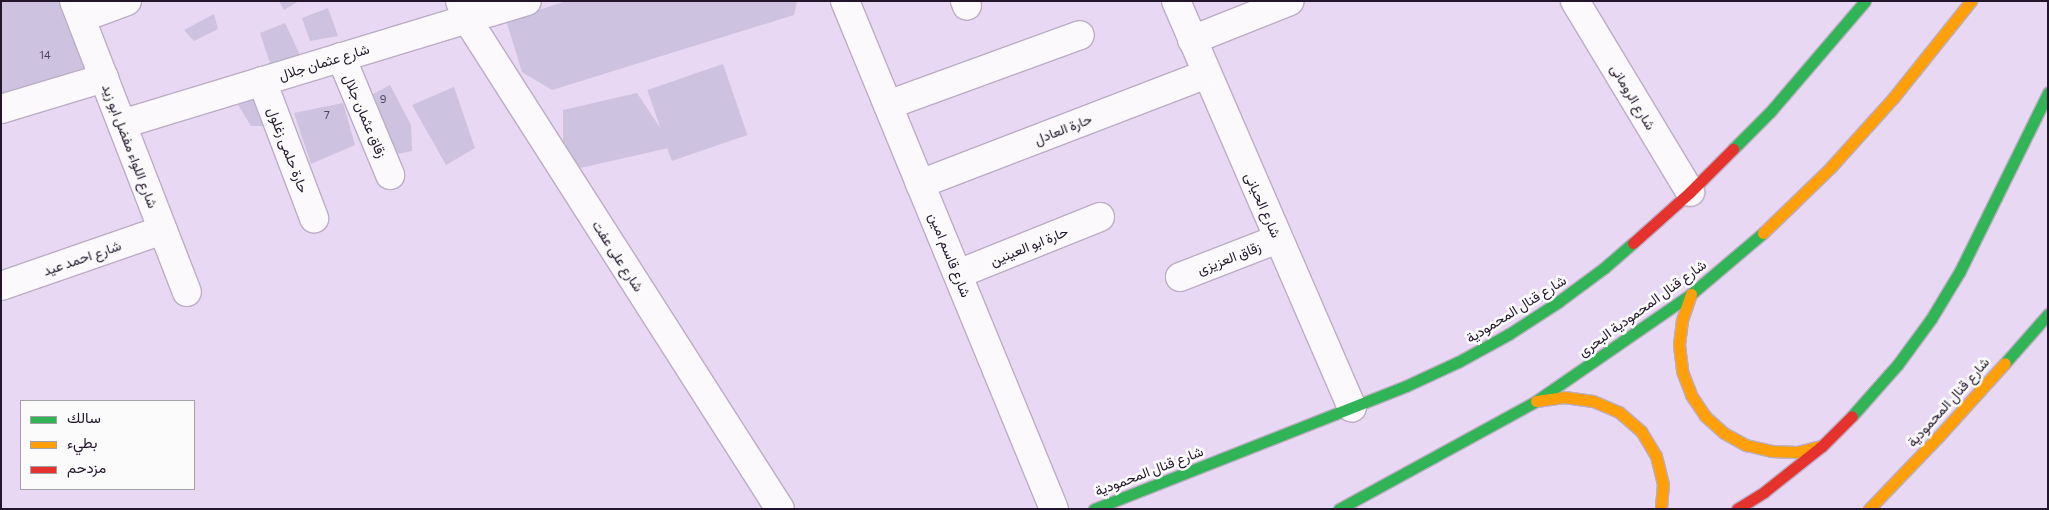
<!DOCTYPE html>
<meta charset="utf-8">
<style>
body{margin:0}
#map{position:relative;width:2049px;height:510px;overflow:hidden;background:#e8d8f3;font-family:Commissioner,Vazirmatn,sans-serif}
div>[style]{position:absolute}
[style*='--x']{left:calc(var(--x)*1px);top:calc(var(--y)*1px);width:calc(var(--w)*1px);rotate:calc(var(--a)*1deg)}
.building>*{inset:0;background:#cdc2df;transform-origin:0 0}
.roads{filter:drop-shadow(1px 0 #bbadc4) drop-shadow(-1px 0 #bbadc4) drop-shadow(0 1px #bbadc4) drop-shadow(0 -1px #bbadc4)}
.street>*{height:28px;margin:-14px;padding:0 14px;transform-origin:14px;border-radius:14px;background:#fcf9fd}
.fast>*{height:11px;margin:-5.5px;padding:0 5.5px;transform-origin:5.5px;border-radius:5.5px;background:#30b455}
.slow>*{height:11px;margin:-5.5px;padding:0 5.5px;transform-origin:5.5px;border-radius:5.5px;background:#ff9f0a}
.jam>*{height:11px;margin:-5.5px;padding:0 5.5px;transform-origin:5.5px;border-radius:5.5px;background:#e5322d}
span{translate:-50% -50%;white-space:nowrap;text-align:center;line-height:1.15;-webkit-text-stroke:5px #fbfbfb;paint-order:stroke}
.number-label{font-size:11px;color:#50445c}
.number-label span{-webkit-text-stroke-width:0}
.street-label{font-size:14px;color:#23162c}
.frame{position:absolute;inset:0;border:2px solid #23162c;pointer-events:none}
.legend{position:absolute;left:20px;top:400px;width:175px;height:90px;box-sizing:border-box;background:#fbfbfb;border:1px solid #a59fa8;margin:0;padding:6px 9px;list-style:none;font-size:15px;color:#23162c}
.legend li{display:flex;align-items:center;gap:10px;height:25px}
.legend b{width:25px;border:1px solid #a59fa8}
</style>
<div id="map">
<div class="building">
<div style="clip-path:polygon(1px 1px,62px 1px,87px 67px,1px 97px)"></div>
<div style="clip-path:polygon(279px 1px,299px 1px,284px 10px)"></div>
<div style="clip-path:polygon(567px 1px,797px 1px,794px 15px,552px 90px,522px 72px,506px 20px)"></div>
<div style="clip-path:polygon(328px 8px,338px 36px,310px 41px,302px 18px)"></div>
<div style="clip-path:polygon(214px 14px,218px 29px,194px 41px,184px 30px)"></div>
<div style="clip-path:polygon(285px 23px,301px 57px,272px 69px,260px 33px)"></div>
<div style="left:723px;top:64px;width:75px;height:80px;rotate:71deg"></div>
<div style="clip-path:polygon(390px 85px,411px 125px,412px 151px,387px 156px,368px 97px)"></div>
<div style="clip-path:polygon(454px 87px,475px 148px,446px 165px,412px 105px)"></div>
<div style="clip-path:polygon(637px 93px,673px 147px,580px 168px,563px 144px,563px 110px)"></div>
<div style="clip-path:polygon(256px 97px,266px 126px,251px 126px,237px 103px)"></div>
<div style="clip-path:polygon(343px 103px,355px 145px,311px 164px,294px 113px)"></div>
</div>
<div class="roads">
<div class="street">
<div style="--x:74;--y:1;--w:312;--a:68.8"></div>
<div style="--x:460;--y:1;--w:19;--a:69"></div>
<div style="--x:467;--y:19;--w:581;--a:57.43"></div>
<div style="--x:845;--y:1;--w:549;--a:67.64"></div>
<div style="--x:965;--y:1;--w:5;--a:68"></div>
<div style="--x:1176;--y:1;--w:443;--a:66.6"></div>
<div style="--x:1575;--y:1;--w:223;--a:58.9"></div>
<div style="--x:81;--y:18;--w:49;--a:-20.3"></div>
<div style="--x:1192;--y:40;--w:105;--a:-21.7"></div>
<div style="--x:341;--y:57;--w:128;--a:67.4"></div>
<div style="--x:262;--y:81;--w:147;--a:69.2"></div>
<div style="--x:888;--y:105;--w:204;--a:-20"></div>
<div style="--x:1;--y:109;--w:108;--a:-16.8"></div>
<div style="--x:122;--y:124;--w:423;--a:-16.9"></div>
<div style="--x:920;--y:184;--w:306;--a:-21"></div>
<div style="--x:958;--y:274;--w:153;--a:-21.9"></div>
<div style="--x:1180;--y:277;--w:105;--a:-21.2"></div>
<div style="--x:1;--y:286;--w:171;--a:-19.1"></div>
</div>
<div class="fast">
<div style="--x:1733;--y:149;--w:52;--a:-45"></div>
<div style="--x:1770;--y:112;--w:146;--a:-49.4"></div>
<div style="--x:2005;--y:363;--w:65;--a:-48.7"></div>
<div style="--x:1852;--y:416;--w:69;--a:-48.5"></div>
<div style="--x:1898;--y:364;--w:56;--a:-53.7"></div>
<div style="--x:1931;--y:319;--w:56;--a:-58.9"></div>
<div style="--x:1960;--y:271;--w:199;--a:-63.7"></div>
<div style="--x:1094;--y:509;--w:335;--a:-21.5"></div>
<div style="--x:1406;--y:386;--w:57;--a:-24.8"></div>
<div style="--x:1458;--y:362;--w:58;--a:-28.8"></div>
<div style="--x:1509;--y:334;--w:59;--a:-33.1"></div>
<div style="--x:1558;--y:302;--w:57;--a:-36.5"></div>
<div style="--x:1604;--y:268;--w:38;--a:-41"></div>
<div style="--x:1339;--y:509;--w:225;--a:-28.7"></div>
<div style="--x:1536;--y:401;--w:188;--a:-34.6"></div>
<div style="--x:1691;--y:294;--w:94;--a:-40.3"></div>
</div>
<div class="slow">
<div style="--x:1763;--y:233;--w:95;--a:-44.1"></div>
<div style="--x:1831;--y:167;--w:94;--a:-48"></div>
<div style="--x:1894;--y:97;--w:123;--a:-51.3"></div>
<div style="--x:1691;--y:294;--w:28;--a:109"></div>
<div style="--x:1682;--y:320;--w:25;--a:97"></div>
<div style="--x:1679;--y:345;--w:26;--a:83"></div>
<div style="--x:1682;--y:371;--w:26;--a:69"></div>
<div style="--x:1691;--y:395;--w:25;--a:56"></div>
<div style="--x:1705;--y:416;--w:25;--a:42"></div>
<div style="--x:1724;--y:433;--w:25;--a:29"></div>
<div style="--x:1746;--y:445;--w:26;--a:13"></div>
<div style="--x:1771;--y:451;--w:26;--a:2"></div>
<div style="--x:1797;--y:452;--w:25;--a:-14"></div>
<div style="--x:1536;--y:401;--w:28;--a:-8"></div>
<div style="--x:1564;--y:397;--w:29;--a:8"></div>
<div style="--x:1593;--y:401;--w:28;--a:23"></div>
<div style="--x:1619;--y:412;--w:29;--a:41"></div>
<div style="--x:1641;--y:431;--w:29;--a:59"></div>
<div style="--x:1656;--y:456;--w:29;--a:76"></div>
<div style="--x:1663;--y:484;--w:25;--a:95"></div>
<div style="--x:1869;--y:509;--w:101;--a:-46.2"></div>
<div style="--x:1939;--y:436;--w:98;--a:-47.9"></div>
</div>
<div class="jam">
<div style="--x:1633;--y:243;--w:76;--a:-41.8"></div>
<div style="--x:1690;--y:192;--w:61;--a:-45"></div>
<div style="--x:1737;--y:509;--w:32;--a:-32"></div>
<div style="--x:1764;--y:492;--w:74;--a:-38.4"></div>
<div style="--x:1822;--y:446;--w:42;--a:-45"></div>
</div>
</div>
<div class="number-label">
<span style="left:45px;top:55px">14</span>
<span style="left:383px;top:99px">9</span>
<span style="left:327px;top:115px">7</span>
</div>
<div class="street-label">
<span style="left:324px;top:62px;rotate:-17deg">شارع عثمان جلال</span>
<span style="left:1633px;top:97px;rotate:59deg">شارع الرومانى</span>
<span style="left:365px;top:116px;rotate:67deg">زقاق عثمان جلال</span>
<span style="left:1063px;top:129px;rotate:-21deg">حارة العادل</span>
<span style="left:130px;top:146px;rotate:69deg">شارع اللواء مفضل ابو زيد</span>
<span style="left:288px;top:150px;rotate:69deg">حارة حلمى زغلول</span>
<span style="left:1263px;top:205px;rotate:66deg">شارع الحيانى</span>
<span style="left:1029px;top:246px;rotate:-22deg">حارة ابو العينين</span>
<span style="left:950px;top:255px;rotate:68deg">شارع قاسم امين</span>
<span style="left:618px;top:256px;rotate:57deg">شارع على عفت</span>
<span style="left:82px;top:258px;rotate:-19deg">شارع احمد عيد</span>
<span style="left:1229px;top:258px;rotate:-21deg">زقاق العزيزى</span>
<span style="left:1642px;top:308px;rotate:-36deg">شارع قنال المحمودية البحرى</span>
<span style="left:1516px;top:309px;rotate:-32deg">شارع قنال المحمودية</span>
<span style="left:1948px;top:402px;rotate:-48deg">شارع قنال المحمودية</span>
<span style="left:1149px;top:471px;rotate:-21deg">شارع قنال المحمودية</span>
</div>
<div class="frame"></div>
<ul class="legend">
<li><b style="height:6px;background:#30b455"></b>سالك</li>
<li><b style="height:6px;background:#ff9f0a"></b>بطيء</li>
<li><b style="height:6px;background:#e5322d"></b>مزدحم</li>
</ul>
</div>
